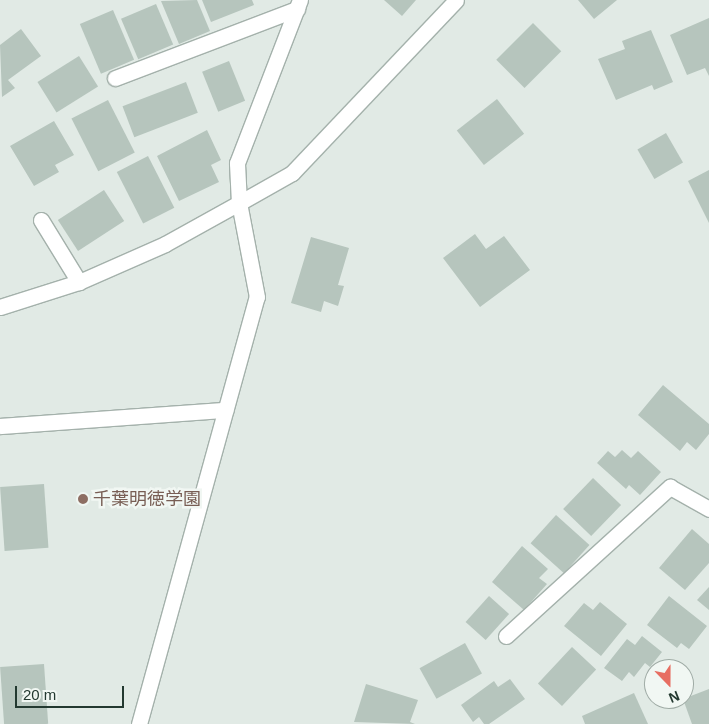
<!DOCTYPE html>
<meta charset="utf-8">
<style>
body{margin:0}
#map{position:relative;width:709px;height:724px;overflow:hidden;background:#e1eae5;font-family:Arial,"Noto Sans JP",sans-serif}
div>[style]{position:absolute}
[style*='--x']{left:calc(var(--x)*1px);top:calc(var(--y)*1px);width:calc(var(--w)*1px);rotate:calc(var(--a)*1deg)}
.building>*{inset:0;background:#b6c5bd;transform-origin:0 0}
.roads{filter:drop-shadow(1px 0 #a4b1ab) drop-shadow(-1px 0 #a4b1ab) drop-shadow(0 1px #a4b1ab) drop-shadow(0 -1px #a4b1ab)}
.service>*{height:15px;margin:-7.5px;padding:0 7.5px;transform-origin:7.5px;border-radius:7.5px;background:#fff}
.minor>*{height:15px;margin:-7.5px;padding:0 7.5px;transform-origin:7.5px;border-radius:7.5px;background:#fff}
.tertiary>*{height:15px;margin:-7.5px;padding:0 7.5px;transform-origin:7.5px;border-radius:7.5px;background:#fff}
.dots>*{width:14px;height:14px;translate:-50% -50%;box-sizing:border-box;border:2px solid #f1f7f3;border-radius:50%}
span{translate:-50% -50%;white-space:nowrap;text-align:center;line-height:1.15;-webkit-text-stroke:5px #f1f7f3;paint-order:stroke}
.education-label{font-size:18px;color:#785e54}
.left{translate:0 -50%;text-align:left}
.north{position:absolute;left:644px;top:659px;width:50px;height:50px;box-sizing:border-box;background:#f1f7f3;border:1px solid #9faba5;border-radius:50%;rotate:158deg;font-size:14px;font-weight:700;line-height:20px;text-align:center;color:#233930}
.north::after{content:'';display:block;margin:auto;width:18px;height:22px;background:#e76e62;clip-path:polygon(50% 0,100% 100%,50% 72%,0 100%)}
.scale{position:absolute;left:15px;top:686px;width:109px;height:22px;box-sizing:border-box;border:2px solid #233930;border-top:0;padding-left:6px;font-size:15px;line-height:18px;white-space:nowrap;color:#233930;-webkit-text-stroke:4px #f1f7f3;paint-order:stroke}
</style>
<div id="map">
<div class="building">
<div style="clip-path:polygon(197px 0,210px 31px,179px 44px,161px 1px)"></div>
<div style="clip-path:polygon(202px 0,252px 0,254px 5px,211px 22px)"></div>
<div style="clip-path:polygon(384px 0,416px 0,402px 16px)"></div>
<div style="clip-path:polygon(578px 0,617px 0,594px 19px)"></div>
<div style="left:156px;top:4px;width:44px;height:38px;rotate:67deg"></div>
<div style="left:113px;top:10px;width:54px;height:36px;rotate:67deg"></div>
<div style="clip-path:polygon(709px 18px,709px 76px,705px 68px,687px 75px,670px 35px)"></div>
<div style="left:533px;top:23px;width:40px;height:52px;rotate:45deg"></div>
<div style="clip-path:polygon(21px 29px,41px 56px,8px 80px,15px 88px,2px 97px,0 45px)"></div>
<div style="clip-path:polygon(651px 30px,673px 82px,654px 90px,652px 85px,616px 100px,598px 59px,625px 49px,622px 41px)"></div>
<div style="left:79px;top:56px;width:36px;height:49px;rotate:58deg"></div>
<div style="left:229px;top:61px;width:43px;height:29px;rotate:68deg"></div>
<div style="left:186px;top:82px;width:33px;height:68px;rotate:69deg"></div>
<div style="left:497px;top:99px;width:44px;height:51px;rotate:52deg"></div>
<div style="left:108px;top:100px;width:59px;height:41px;rotate:63deg"></div>
<div style="clip-path:polygon(54px 121px,74px 155px,55px 165px,59px 172px,34px 186px,10px 146px)"></div>
<div style="clip-path:polygon(207px 130px,221px 160px,211px 165px,219px 182px,179px 201px,157px 156px)"></div>
<div style="left:666px;top:133px;width:34px;height:33px;rotate:60deg"></div>
<div style="left:148px;top:156px;width:58px;height:35px;rotate:63deg"></div>
<div style="clip-path:polygon(709px 170px,709px 223px,688px 181px)"></div>
<div style="left:104px;top:190px;width:37px;height:55px;rotate:57deg"></div>
<div style="clip-path:polygon(475px 234px,486px 249px,504px 236px,530px 270px,480px 307px,443px 258px)"></div>
<div style="clip-path:polygon(311px 237px,349px 248px,338px 285px,344px 286px,338px 306px,324px 301px,321px 312px,291px 303px)"></div>
<div style="clip-path:polygon(663px 385px,709px 424px,709px 434px,696px 450px,687px 442px,680px 451px,638px 415px)"></div>
<div style="clip-path:polygon(622px 450px,631px 458px,638px 451px,661px 472px,640px 495px,629px 485px,626px 489px,597px 463px,608px 451px,615px 457px)"></div>
<div style="left:593px;top:478px;width:39px;height:43px;rotate:44deg"></div>
<div style="left:44px;top:484px;width:64px;height:44px;rotate:86deg"></div>
<div style="left:556px;top:515px;width:45px;height:38px;rotate:42deg"></div>
<div style="clip-path:polygon(692px 529px,709px 544px,709px 563px,685px 590px,659px 568px)"></div>
<div style="clip-path:polygon(522px 546px,548px 569px,539px 578px,547px 584px,524px 610px,492px 582px)"></div>
<div style="clip-path:polygon(709px 587px,709px 610px,697px 600px)"></div>
<div style="left:489px;top:596px;width:27px;height:35px;rotate:42deg"></div>
<div style="clip-path:polygon(669px 596px,707px 626px,689px 649px,681px 643px,677px 648px,647px 625px)"></div>
<div style="clip-path:polygon(600px 602px,627px 624px,601px 656px,564px 626px,584px 603px,593px 610px)"></div>
<div style="clip-path:polygon(642px 636px,662px 652px,650px 667px,645px 663px,634px 677px,629px 672px,622px 681px,604px 668px,627px 639px,635px 645px)"></div>
<div style="left:465px;top:643px;width:35px;height:52px;rotate:61deg"></div>
<div style="left:572px;top:647px;width:33px;height:50px;rotate:43deg"></div>
<div style="left:44px;top:664px;width:60px;height:44px;rotate:86deg"></div>
<div style="clip-path:polygon(510px 679px,525px 699px,489px 724px,484px 724px,479px 717px,473px 722px,461px 705px,494px 681px,498px 687px)"></div>
<div style="clip-path:polygon(366px 684px,418px 700px,410px 722px,415px 724px,354px 722px)"></div>
<div style="clip-path:polygon(709px 689px,709px 724px,692px 724px,683px 699px)"></div>
<div style="clip-path:polygon(634px 693px,648px 724px,585px 724px,582px 716px)"></div>
</div>
<div class="roads">
<div class="service">
<div style="--x:0;--y:426;--w:226;--a:-4.1"></div>
</div>
<div class="minor">
<div style="--x:115;--y:78;--w:195;--a:-20.8"></div>
<div style="--x:41;--y:220;--w:73;--a:58.5"></div>
<div style="--x:0;--y:307;--w:83;--a:-17.6"></div>
<div style="--x:79;--y:282;--w:94;--a:-23.8"></div>
<div style="--x:165;--y:244;--w:85;--a:-29"></div>
<div style="--x:506;--y:636;--w:222;--a:-42.3"></div>
<div style="--x:670;--y:487;--w:45;--a:29.4"></div>
<div style="--x:139;--y:724;--w:443;--a:-74.6"></div>
<div style="--x:257;--y:297;--w:96;--a:-100.8"></div>
<div style="--x:239;--y:203;--w:40;--a:-92.9"></div>
<div style="--x:237;--y:163;--w:175;--a:-68.9"></div>
</div>
<div class="tertiary">
<div style="--x:239;--y:203;--w:61;--a:-29.5"></div>
<div style="--x:292;--y:173;--w:238;--a:-46.5"></div>
</div>
</div>
<div class="dots">
<div style="left:83px;top:499px;background:#8d6e63"></div>
</div>
<div class="education-label">
<span class="left" style="left:93px;top:499px">千葉明徳学園</span>
</div>
<div class="north">N</div>
<div class="scale">20 m</div>
</div>
